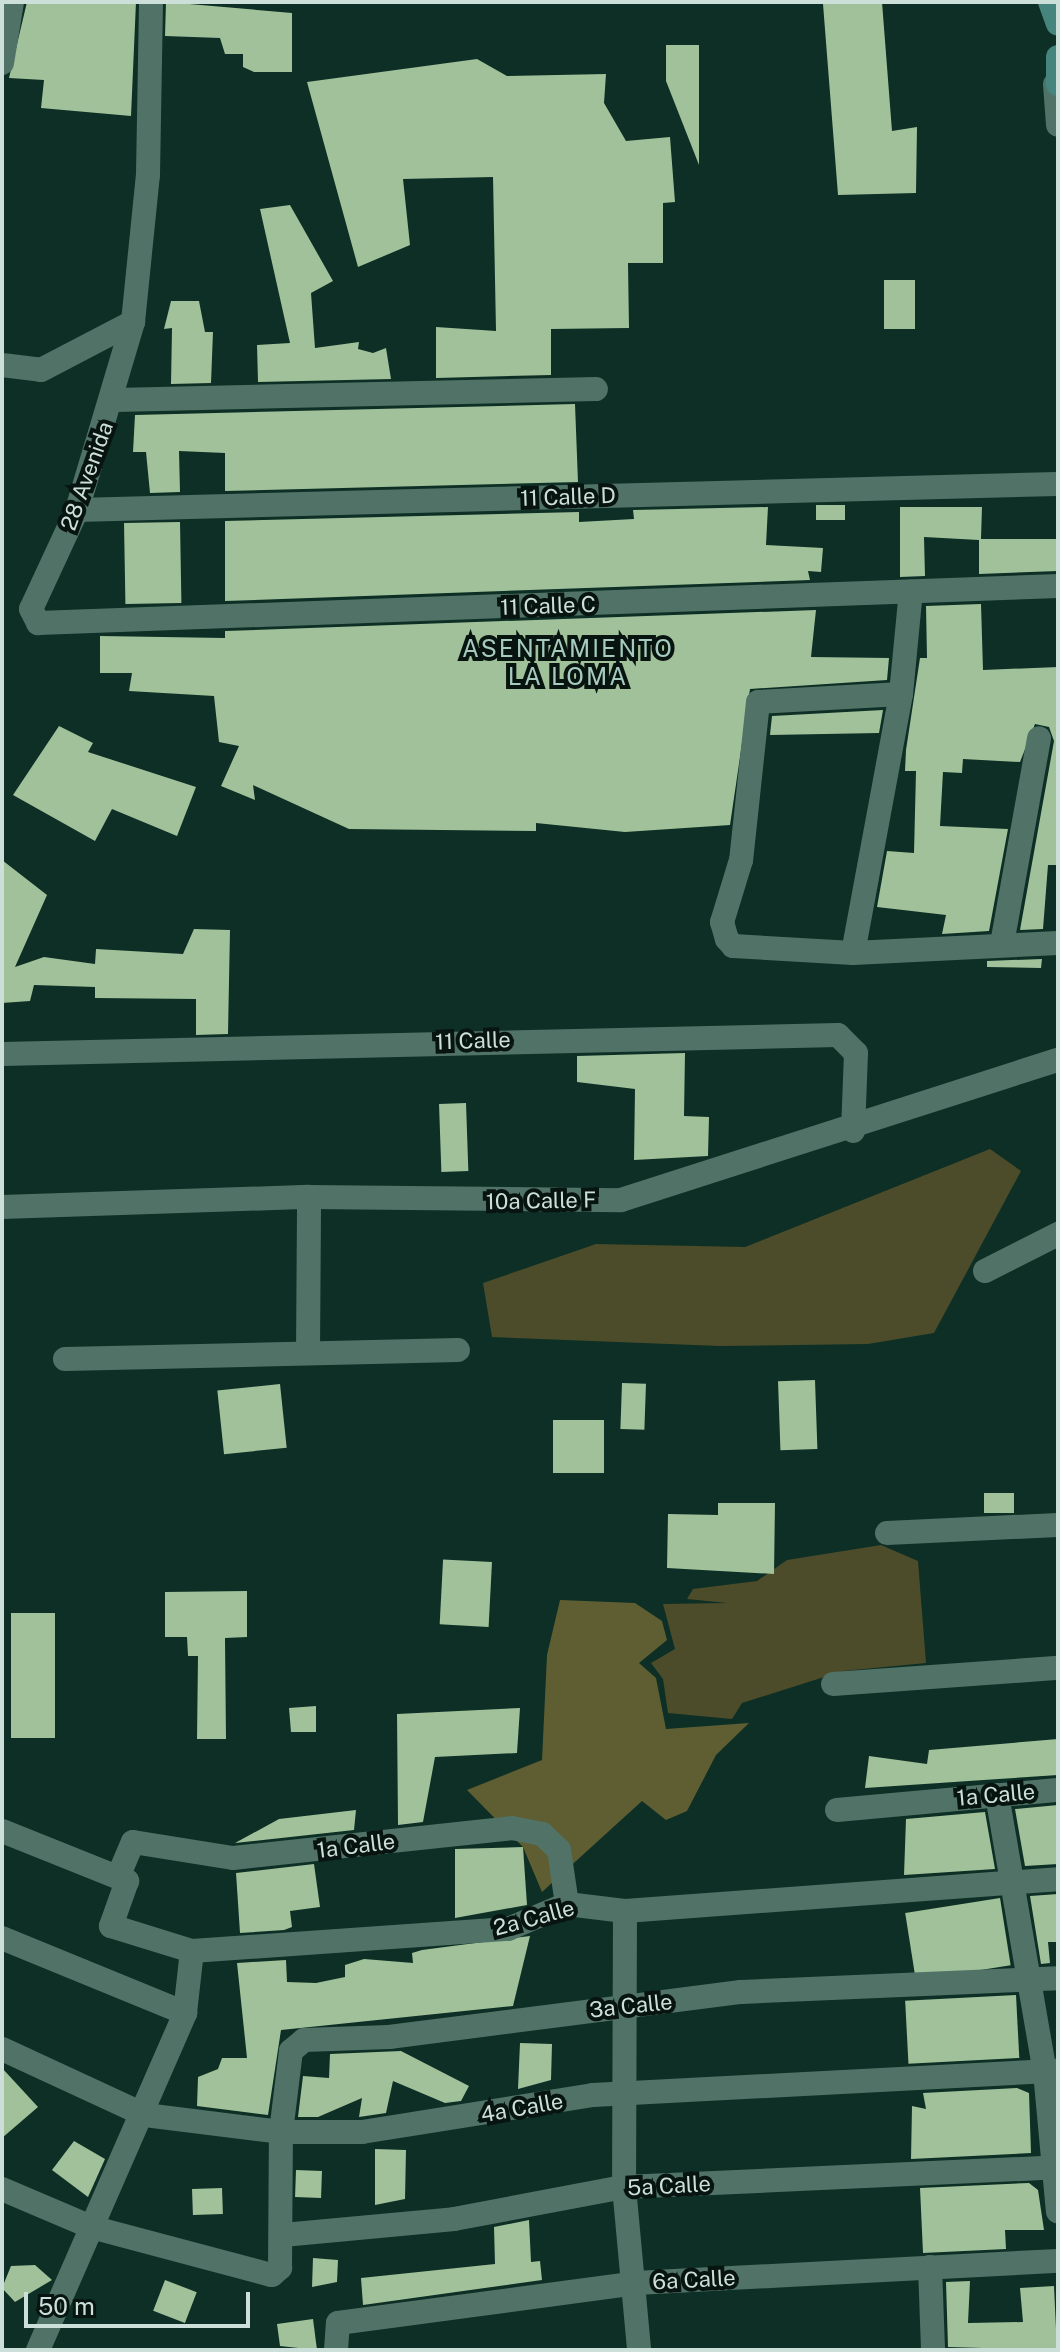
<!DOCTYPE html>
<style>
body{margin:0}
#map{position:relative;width:1060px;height:2352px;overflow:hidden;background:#0d2f25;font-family:"Public Sans",sans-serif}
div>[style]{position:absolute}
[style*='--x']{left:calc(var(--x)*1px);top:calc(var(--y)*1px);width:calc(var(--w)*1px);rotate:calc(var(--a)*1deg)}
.green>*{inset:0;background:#4c4c2a}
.forest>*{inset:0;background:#5e5e32}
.building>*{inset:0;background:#a1c19a;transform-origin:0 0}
.street>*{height:24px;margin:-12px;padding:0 12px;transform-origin:12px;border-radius:12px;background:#517367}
.secondary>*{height:24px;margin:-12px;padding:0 12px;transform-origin:12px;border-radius:12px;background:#46847e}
span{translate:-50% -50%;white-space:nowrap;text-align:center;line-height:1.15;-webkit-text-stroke:8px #071410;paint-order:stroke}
.street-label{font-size:22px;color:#cddfd9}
.neighbourhood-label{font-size:24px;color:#a6cabd;letter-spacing:2px}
.frame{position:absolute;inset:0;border:4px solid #cddfd9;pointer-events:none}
.scale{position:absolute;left:24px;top:2292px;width:226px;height:36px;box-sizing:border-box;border:4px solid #cddfd9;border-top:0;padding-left:10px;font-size:24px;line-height:28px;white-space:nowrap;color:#cddfd9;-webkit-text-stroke:6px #071410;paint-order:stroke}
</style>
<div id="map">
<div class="green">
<div style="clip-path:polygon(990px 1149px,1021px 1171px,934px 1333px,868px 1344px,720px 1346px,492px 1337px,483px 1283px,596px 1244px,745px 1247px)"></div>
<div style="clip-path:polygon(881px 1545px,918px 1561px,926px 1663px,843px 1671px,742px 1703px,732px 1719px,668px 1713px,663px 1679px,651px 1663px,675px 1649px,663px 1604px,727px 1603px,687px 1599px,693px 1589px,757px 1581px,787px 1560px)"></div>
</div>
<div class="forest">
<div style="clip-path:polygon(560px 1600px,635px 1603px,662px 1621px,667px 1640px,639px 1663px,656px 1678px,666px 1729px,749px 1723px,716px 1755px,687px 1811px,666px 1820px,642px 1801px,542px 1892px,523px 1847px,467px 1790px,542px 1760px,547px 1655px)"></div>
</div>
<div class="building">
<div style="clip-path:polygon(27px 2px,136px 2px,131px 116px,41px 108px,44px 80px,9px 78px)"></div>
<div style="clip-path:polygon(166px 2px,292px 13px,292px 72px,254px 72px,243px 67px,243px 54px,225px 54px,220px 38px,165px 36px)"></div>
<div style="clip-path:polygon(882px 2px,892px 131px,917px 127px,916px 193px,838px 195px,823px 4px)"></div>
<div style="clip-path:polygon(666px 45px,699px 45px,699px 165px,666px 81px)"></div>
<div style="clip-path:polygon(477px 59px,507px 76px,606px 74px,604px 103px,626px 141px,670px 137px,675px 202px,663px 203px,663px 263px,628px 263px,629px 328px,551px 329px,551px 375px,436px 378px,436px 327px,496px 331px,493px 177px,403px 179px,410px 245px,358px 267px,307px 82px)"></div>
<div style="clip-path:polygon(290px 205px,333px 281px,311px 293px,315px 348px,359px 342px,358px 349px,373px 353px,386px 348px,391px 379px,258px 382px,257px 345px,290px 343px,260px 209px)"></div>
<div style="left:884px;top:280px;width:31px;height:49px"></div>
<div style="clip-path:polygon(171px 301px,199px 301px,205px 332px,213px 332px,211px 383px,171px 384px,172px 328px,164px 329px)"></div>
<div style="clip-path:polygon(575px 404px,578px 482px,225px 491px,225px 453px,179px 451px,180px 492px,150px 493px,146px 452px,133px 452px,135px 415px)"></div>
<div style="left:816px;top:505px;width:29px;height:15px"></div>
<div style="clip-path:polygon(768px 507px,766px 545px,823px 548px,821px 572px,808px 571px,810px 580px,225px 601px,225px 521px,579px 512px,579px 522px,634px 519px,633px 510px)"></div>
<div style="clip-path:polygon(900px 507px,982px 507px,981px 539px,1058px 539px,1058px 571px,979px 574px,979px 540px,924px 537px,925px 576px,900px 577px)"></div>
<div style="left:180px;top:522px;width:81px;height:56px;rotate:89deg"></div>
<div style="clip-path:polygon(981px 604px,983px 670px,1058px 667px,1058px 865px,1048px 865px,1043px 929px,1020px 930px,1054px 741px,1049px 727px,1035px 724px,1020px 762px,963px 759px,962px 773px,943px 772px,940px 826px,1008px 829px,989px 931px,942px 934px,946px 915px,877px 907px,887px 851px,914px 853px,916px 771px,905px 771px,906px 750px,920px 658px,927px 658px,926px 606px)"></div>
<div style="clip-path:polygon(816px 610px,811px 657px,889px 658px,887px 680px,750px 689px,730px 825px,625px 832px,536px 823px,536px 831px,349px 829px,253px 785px,255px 800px,221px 786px,239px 746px,219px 742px,214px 696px,129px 691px,132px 673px,100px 673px,100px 636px,225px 638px,225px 631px)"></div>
<div style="clip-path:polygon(883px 710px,879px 733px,770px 735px,772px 716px)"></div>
<div style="clip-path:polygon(59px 726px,93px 743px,88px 752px,196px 787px,177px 836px,112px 809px,95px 841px,13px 795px)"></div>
<div style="clip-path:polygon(2px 860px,47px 895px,15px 967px,44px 957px,95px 964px,96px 949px,183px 954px,194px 929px,230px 930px,228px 1034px,196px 1035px,196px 999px,95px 998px,95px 987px,34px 985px,30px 1001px,2px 1003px)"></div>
<div style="clip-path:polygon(1042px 959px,1041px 968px,987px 967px,987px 961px)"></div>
<div style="clip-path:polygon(685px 1053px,684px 1116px,709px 1117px,708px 1156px,634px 1160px,635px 1089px,577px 1082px,577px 1056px)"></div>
<div style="left:466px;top:1103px;width:68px;height:27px;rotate:88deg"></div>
<div style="left:815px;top:1380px;width:69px;height:37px;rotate:88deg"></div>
<div style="left:622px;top:1383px;width:24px;height:46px;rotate:2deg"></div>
<div style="left:280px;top:1384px;width:64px;height:63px;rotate:84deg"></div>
<div style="left:553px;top:1420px;width:51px;height:53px"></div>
<div style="left:984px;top:1493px;width:30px;height:20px"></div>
<div style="clip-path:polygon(718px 1503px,775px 1503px,774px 1574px,667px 1568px,668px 1514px,718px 1515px)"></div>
<div style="left:492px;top:1562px;width:65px;height:49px;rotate:93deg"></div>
<div style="clip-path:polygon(247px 1591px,247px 1637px,225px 1638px,226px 1739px,197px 1739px,198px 1656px,188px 1656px,187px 1637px,165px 1637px,165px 1592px)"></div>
<div style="left:11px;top:1613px;width:44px;height:125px"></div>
<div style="clip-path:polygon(316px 1706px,316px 1732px,291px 1732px,289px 1708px)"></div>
<div style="clip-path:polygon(520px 1708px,517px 1753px,435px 1757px,423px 1822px,398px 1825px,397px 1714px)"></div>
<div style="clip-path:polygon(1058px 1739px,1058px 1775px,865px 1788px,869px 1756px,927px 1764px,929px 1750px)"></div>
<div style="clip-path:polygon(1058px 1805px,1058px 1864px,1025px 1866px,1015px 1809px)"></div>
<div style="clip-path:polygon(356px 1810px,354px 1830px,235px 1843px,279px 1819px)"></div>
<div style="clip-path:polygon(985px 1812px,995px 1869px,904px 1875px,906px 1819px)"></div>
<div style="clip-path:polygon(523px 1847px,527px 1905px,455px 1918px,455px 1849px)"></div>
<div style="clip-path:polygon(314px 1864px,320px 1907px,290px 1911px,292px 1927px,284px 1930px,240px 1933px,236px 1873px)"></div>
<div style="clip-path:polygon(1058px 1894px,1058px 1942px,1048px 1942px,1050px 1963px,1041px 1964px,1030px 1896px)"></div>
<div style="left:1000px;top:1898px;width:68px;height:96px;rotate:81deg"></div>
<div style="clip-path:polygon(530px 1936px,513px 2006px,281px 2030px,268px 2115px,197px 2106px,198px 2077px,218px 2069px,222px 2058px,247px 2058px,237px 1963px,286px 1960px,287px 1982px,316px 1983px,345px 1977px,345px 1965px,364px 1959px,413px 1963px,412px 1953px,422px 1950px)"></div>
<div style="left:1016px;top:1995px;width:63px;height:111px;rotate:87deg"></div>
<div style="clip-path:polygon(520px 2043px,552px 2044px,551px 2080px,518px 2089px)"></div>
<div style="clip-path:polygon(401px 2051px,469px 2086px,461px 2101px,445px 2103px,393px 2081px,386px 2113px,359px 2117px,362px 2098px,318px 2117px,298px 2117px,303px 2076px,329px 2078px,330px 2054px)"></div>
<div style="clip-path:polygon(2px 2068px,38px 2107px,2px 2138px)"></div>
<div style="clip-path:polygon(1017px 2088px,1029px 2093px,1031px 2153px,911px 2159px,912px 2106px,926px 2109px,923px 2093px)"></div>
<div style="clip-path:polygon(74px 2141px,105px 2159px,88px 2197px,52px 2170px)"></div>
<div style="clip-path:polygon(375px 2149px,406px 2150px,405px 2199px,375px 2205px)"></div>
<div style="left:296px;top:2170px;width:26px;height:27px;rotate:2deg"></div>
<div style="clip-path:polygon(1029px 2183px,1038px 2190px,1044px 2230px,1005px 2230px,1006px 2249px,923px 2253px,920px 2188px)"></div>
<div style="left:222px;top:2188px;width:26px;height:30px;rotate:88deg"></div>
<div style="clip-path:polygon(529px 2220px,531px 2262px,540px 2261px,542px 2280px,363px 2305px,361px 2278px,495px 2264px,494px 2227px)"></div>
<div style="clip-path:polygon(313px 2258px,338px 2260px,337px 2282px,312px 2287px)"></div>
<div style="clip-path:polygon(35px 2265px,52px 2280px,15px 2302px,2px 2288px,11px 2266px)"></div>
<div style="left:165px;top:2280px;width:34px;height:33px;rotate:21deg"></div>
<div style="clip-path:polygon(970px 2281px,968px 2323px,1023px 2322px,1020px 2288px,1054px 2286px,1057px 2350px,948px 2347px,946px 2282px)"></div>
<div style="clip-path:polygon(313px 2319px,317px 2350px,280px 2346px,277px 2324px)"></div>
</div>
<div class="street">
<div style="--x:2;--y:63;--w:62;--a:-80.7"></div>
<div style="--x:1055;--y:84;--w:41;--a:85.8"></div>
<div style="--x:133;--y:322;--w:196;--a:106.6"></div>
<div style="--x:77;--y:510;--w:109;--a:114.9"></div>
<div style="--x:31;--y:609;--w:16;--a:63"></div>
<div style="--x:38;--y:623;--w:1021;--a:-2.08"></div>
<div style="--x:2;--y:365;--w:39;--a:7"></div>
<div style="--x:41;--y:370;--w:104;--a:-27.6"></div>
<div style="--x:133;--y:322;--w:148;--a:-84.2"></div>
<div style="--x:148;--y:175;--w:173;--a:-89"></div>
<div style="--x:115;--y:400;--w:481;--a:-1.3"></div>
<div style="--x:77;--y:510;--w:981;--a:-1.52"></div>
<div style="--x:901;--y:694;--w:143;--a:176.8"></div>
<div style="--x:758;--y:702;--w:159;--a:96.1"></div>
<div style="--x:741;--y:860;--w:65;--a:107"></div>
<div style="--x:722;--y:922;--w:18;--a:74"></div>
<div style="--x:727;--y:939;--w:9;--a:49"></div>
<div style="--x:733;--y:946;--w:120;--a:3.3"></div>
<div style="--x:853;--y:953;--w:205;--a:-2.8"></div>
<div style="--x:1002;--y:944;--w:209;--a:-79.8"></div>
<div style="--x:853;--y:953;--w:263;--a:-79.5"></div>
<div style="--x:901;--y:694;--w:103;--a:-84.5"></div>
<div style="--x:2;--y:1054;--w:836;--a:-1.3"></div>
<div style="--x:838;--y:1035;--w:25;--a:45"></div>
<div style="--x:856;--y:1053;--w:78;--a:92.2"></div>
<div style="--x:2;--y:1207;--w:307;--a:-1.9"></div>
<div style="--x:309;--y:1197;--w:312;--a:0.6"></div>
<div style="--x:621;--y:1200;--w:459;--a:-17.8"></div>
<div style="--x:985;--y:1271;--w:82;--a:-26.9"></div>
<div style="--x:308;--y:1353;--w:156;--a:-89.6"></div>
<div style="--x:65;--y:1359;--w:393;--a:-1.3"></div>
<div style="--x:887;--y:1533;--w:171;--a:-2.7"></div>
<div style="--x:833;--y:1684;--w:226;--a:-4.1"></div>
<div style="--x:997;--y:1795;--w:281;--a:80.2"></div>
<div style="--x:1045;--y:2072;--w:140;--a:84.7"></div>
<div style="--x:837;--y:1810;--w:222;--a:-5.2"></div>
<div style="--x:2;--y:1831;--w:135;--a:21.8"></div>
<div style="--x:127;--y:1881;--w:48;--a:109.6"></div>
<div style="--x:111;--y:1926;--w:85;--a:17.2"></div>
<div style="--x:192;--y:1951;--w:317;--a:-4"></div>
<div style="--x:508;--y:1929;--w:64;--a:-23"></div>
<div style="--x:567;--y:1904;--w:58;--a:6.9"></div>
<div style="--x:625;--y:1911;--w:434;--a:-4.2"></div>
<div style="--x:118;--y:1877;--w:38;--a:-67"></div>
<div style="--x:133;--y:1842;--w:101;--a:9.1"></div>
<div style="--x:233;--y:1858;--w:281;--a:-6.1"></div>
<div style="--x:512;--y:1828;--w:31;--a:11"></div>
<div style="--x:542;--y:1834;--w:23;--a:43"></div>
<div style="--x:559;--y:1850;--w:55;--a:81.6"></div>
<div style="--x:625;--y:1911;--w:276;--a:90.2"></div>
<div style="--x:624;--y:2187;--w:164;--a:84.7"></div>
<div style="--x:2;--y:1938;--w:198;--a:22.3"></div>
<div style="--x:2;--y:2049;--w:157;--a:24.8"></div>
<div style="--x:145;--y:2115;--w:137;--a:7.1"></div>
<div style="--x:281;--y:2132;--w:81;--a:0"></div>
<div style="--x:362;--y:2132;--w:234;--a:-9.1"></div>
<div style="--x:593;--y:2095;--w:466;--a:-3"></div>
<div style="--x:2;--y:2189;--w:97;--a:23.1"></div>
<div style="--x:91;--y:2227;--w:187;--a:14.9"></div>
<div style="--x:272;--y:2275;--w:11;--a:-41"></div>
<div style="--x:280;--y:2268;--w:136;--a:-89.6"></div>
<div style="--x:281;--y:2132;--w:82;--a:-83"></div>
<div style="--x:291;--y:2051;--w:17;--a:-40"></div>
<div style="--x:304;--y:2040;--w:85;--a:-2"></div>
<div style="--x:389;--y:2037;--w:355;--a:-7.3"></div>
<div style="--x:741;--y:1992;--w:317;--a:-2.5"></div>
<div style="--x:283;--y:2235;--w:172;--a:-5.3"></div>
<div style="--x:454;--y:2219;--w:173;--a:-10.7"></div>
<div style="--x:624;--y:2187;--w:434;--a:-2.6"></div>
<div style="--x:930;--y:2267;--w:83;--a:87.9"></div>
<div style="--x:38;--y:2350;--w:368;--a:-66.4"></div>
<div style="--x:185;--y:2013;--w:62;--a:-83.6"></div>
<div style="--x:336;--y:2350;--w:27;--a:-86"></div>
<div style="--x:338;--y:2323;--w:301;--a:-7.6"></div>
<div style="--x:636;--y:2283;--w:423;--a:-3"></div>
</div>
<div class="secondary">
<div style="--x:1050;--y:2;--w:23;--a:70"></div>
<div style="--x:1058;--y:57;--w:27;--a:90"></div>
</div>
<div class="street-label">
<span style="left:87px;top:476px;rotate:-70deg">28 Avenida</span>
<span style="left:568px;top:497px;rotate:-2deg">11 Calle D</span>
<span style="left:548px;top:606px;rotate:-2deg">11 Calle C</span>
<span style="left:473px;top:1041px;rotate:-2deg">11 Calle</span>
<span style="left:541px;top:1201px;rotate:-1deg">10a Calle F</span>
<span style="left:996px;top:1795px;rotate:-5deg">1a Calle</span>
<span style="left:356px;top:1846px;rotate:-7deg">1a Calle</span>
<span style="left:534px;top:1918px;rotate:-15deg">2a Calle</span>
<span style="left:631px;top:2006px;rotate:-6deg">3a Calle</span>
<span style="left:522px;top:2108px;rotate:-10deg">4a Calle</span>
<span style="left:669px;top:2186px;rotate:-3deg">5a Calle</span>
<span style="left:694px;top:2280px;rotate:-3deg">6a Calle</span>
</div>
<div class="neighbourhood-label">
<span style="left:568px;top:663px">ASENTAMIENTO<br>LA LOMA</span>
</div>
<div class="frame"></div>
<div class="scale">50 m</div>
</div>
